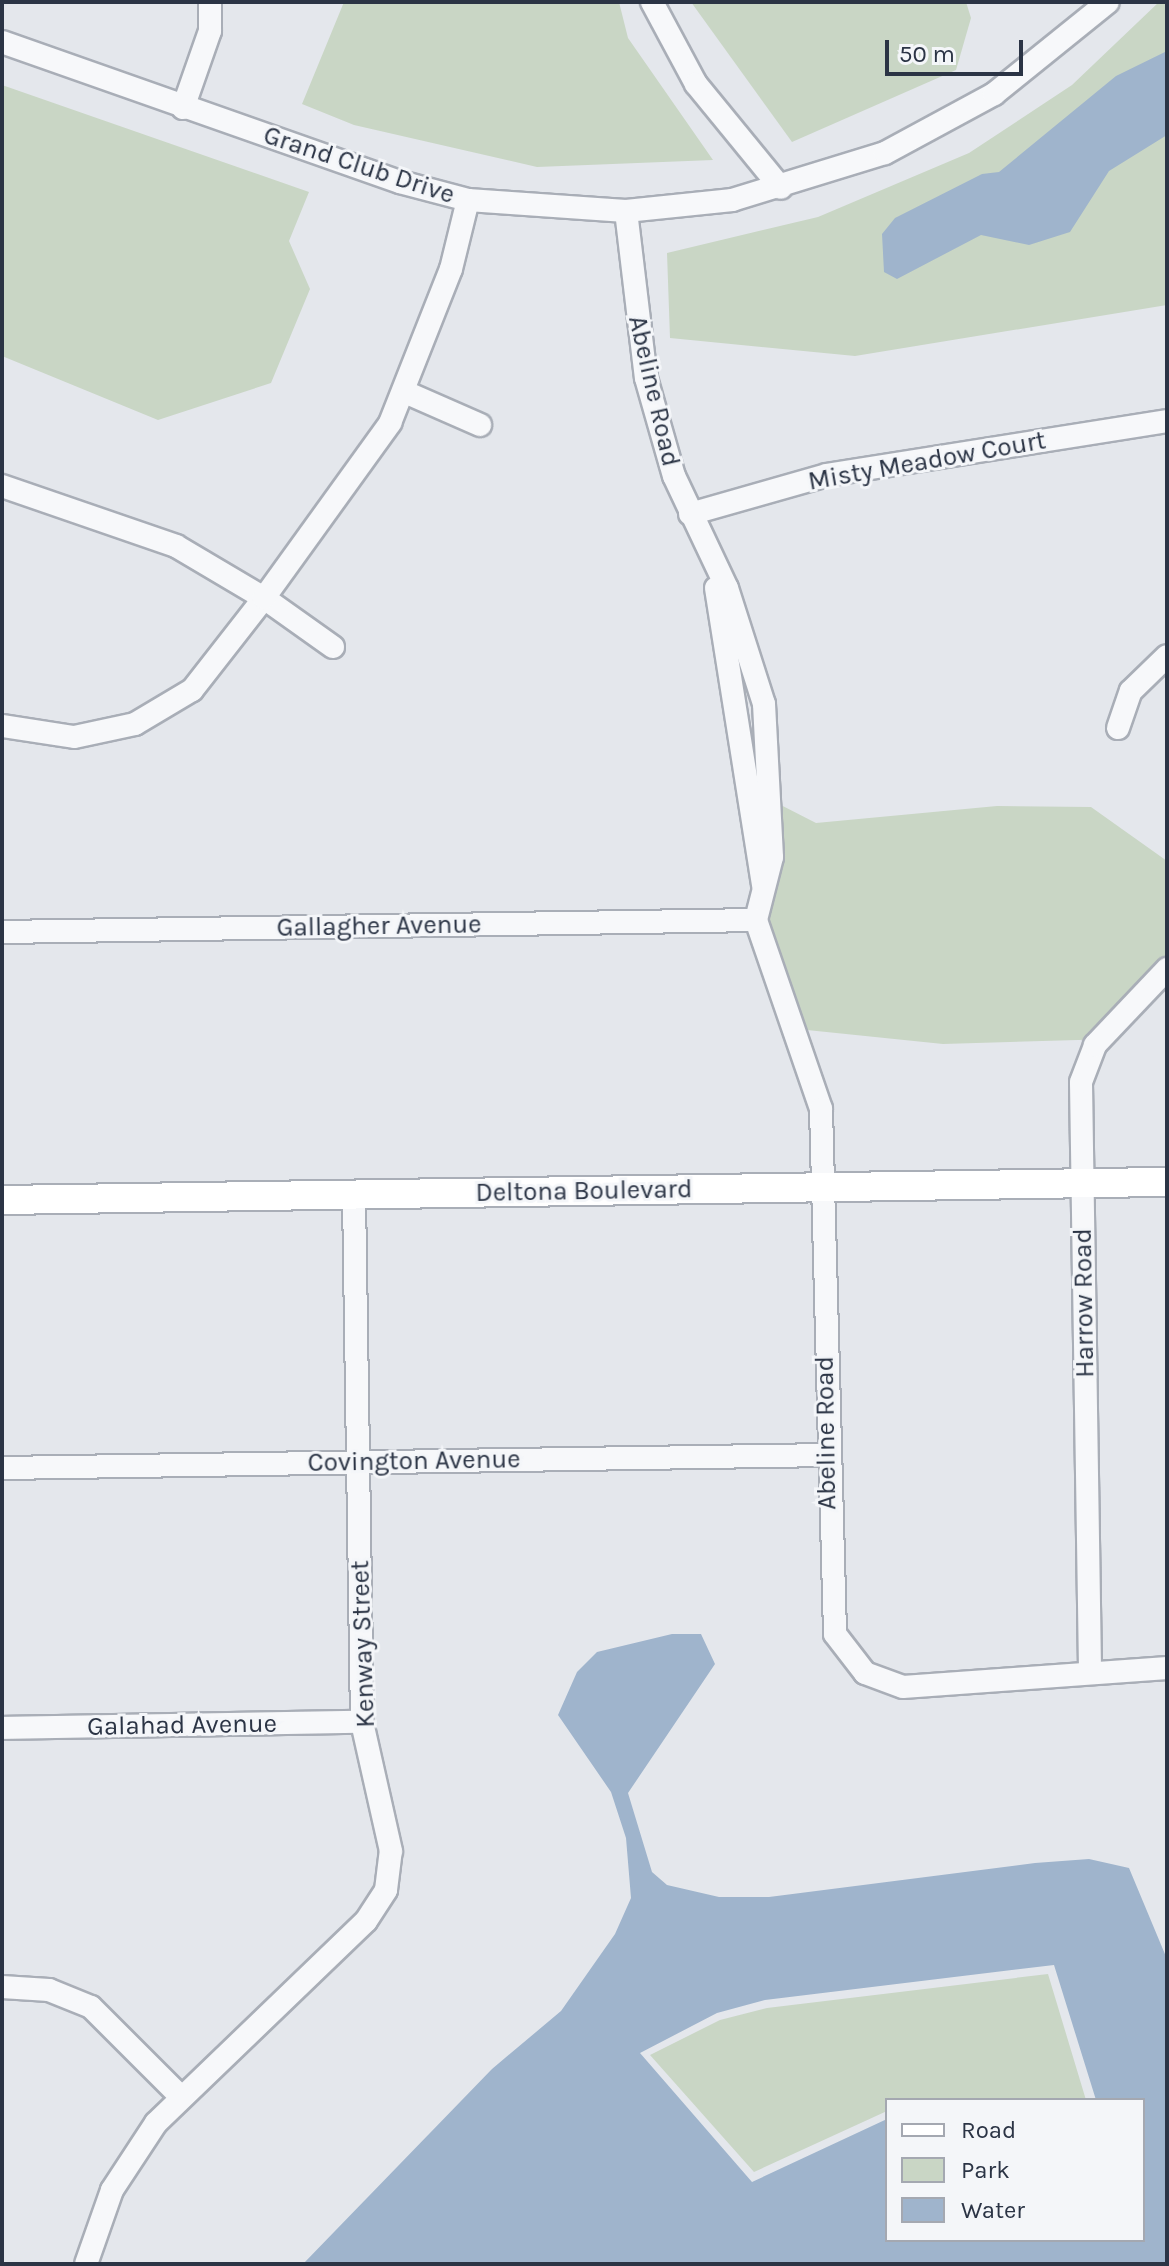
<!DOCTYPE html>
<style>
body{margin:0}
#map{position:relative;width:1169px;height:2266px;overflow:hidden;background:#e4e7ec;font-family:Karla,sans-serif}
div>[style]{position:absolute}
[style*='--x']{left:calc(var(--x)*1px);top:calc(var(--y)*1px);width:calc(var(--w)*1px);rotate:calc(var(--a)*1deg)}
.green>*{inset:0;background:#c9d6c5}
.water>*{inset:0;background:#9fb4cc}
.roads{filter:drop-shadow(2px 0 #a9aeb7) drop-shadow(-2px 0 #a9aeb7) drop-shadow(0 2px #a9aeb7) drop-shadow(0 -2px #a9aeb7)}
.minor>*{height:22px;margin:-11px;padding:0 11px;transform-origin:11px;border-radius:11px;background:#f7f8fa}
.major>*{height:28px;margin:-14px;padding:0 14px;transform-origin:14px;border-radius:14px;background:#fff}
span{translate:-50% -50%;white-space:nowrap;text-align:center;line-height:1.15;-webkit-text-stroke:6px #f4f6f9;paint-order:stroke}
.street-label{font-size:26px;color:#2b3445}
.frame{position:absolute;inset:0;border:4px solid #2b3445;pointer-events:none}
.legend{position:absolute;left:885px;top:2098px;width:260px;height:144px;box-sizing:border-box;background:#f4f6f9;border:2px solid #a4a8b1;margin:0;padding:10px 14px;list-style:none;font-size:24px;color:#2b3445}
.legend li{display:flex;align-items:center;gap:16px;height:40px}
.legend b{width:40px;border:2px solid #a4a8b1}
.scale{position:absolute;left:885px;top:40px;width:138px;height:36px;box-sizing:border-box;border:4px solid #2b3445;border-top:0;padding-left:10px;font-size:24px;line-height:28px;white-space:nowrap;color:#2b3445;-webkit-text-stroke:6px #f4f6f9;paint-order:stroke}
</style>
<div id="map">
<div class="green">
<div style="clip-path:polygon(344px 2px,619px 2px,628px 38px,713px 160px,537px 167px,354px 125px,302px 104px)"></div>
<div style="clip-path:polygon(691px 2px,966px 2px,971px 18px,956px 70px,792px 142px)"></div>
<div style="clip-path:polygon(1159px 2px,1167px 2px,1167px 305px,855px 356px,670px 338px,667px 253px,818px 217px,969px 153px,1072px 85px)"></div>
<div style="clip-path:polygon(2px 85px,309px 192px,289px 241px,310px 289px,271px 383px,158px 420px,2px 356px)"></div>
<div style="clip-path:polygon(771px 800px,816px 823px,997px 806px,1091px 807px,1167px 861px,1167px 986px,1113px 1039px,943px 1044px,807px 1030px,760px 901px)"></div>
<div style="clip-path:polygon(1048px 1974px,1086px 2100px,887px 2100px,887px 2111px,754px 2172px,650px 2055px,720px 2020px,767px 2008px)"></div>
</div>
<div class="water">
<div style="clip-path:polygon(1167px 51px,1167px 135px,1109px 171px,1070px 232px,1029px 245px,981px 235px,897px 279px,884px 272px,882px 234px,895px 218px,982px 174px,999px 172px,1116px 76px)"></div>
<div style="clip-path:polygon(evenodd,672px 1634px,701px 1634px,715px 1664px,628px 1793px,652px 1872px,667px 1885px,719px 1897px,769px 1897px,1035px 1863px,1089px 1859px,1129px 1868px,1167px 1959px,1167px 2264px,303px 2264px,492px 2069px,561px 2011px,615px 1934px,631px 1898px,626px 1838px,611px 1792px,558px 1715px,577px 1672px,597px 1652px,672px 1634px,1054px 1965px,1096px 2100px,1143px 2100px,1143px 2240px,887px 2240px,887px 2119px,752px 2182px,640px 2053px,717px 2013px,765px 2000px,1054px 1965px)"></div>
</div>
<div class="roads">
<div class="minor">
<div style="--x:652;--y:2;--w:93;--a:61.8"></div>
<div style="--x:696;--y:84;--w:134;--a:50.7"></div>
<div style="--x:2;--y:42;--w:422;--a:19.4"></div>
<div style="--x:400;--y:182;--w:70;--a:14.8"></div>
<div style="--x:468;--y:200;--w:158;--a:4"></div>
<div style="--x:626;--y:211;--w:107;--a:-5.9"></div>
<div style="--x:732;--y:200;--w:160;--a:-17.1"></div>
<div style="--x:885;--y:153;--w:124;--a:-28.4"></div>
<div style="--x:994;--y:94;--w:146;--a:-38.9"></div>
<div style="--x:183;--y:108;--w:82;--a:-70.7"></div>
<div style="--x:210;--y:31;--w:29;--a:-90"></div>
<div style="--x:626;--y:211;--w:168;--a:83.2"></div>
<div style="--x:646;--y:378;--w:102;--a:74.1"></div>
<div style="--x:674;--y:476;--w:124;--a:64.7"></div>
<div style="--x:727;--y:588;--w:122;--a:72.3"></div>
<div style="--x:764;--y:704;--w:153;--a:87"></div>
<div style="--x:772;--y:857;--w:65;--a:104.3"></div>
<div style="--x:756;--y:920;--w:200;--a:71"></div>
<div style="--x:821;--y:1109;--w:525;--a:88.47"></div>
<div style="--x:835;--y:1634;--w:49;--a:52.4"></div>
<div style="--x:865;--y:1673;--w:40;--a:20.2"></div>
<div style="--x:903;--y:1687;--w:265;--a:-4.1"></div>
<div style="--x:405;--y:392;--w:82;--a:23.7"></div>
<div style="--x:2;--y:486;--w:184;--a:19"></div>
<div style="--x:176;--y:546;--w:102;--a:30.6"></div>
<div style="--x:264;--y:598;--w:117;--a:128"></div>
<div style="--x:192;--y:690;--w:66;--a:149.2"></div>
<div style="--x:135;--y:724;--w:62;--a:168"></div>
<div style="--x:74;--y:737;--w:73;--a:-171.3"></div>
<div style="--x:690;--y:514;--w:142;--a:-15.9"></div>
<div style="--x:827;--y:475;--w:344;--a:-9"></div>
<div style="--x:716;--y:588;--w:301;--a:81"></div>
<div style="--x:333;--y:647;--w:85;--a:-144.6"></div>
<div style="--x:264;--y:598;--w:216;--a:-54.2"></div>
<div style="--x:390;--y:423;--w:166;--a:-68.4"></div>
<div style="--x:451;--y:269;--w:71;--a:-76.2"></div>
<div style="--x:1118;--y:728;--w:39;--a:-71"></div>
<div style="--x:1131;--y:691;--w:50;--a:-44.2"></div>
<div style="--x:2;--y:932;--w:754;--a:-0.91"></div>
<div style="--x:2;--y:1468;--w:825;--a:-0.9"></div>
<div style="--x:1090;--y:1669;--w:587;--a:-90.88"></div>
<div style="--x:1081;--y:1082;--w:40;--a:-69"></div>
<div style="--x:1095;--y:1045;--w:105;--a:-46.5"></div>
<div style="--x:2;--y:1728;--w:360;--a:-1"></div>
<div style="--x:2;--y:1987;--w:47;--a:3.7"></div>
<div style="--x:49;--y:1990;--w:45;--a:22"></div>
<div style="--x:91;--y:2007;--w:127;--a:45"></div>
<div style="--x:86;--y:2264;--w:78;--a:-70.6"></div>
<div style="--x:112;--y:2190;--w:80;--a:-56.7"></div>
<div style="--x:156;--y:2123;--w:291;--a:-43.9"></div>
<div style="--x:366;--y:1921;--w:37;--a:-57"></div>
<div style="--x:386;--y:1890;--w:39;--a:-83"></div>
<div style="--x:391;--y:1851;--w:132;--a:-102.7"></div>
<div style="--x:362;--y:1722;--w:528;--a:-90.87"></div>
</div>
<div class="major">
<div style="--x:2;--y:1200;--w:1165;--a:-0.89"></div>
</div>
</div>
<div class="street-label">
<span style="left:359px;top:165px;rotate:18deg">Grand Club Drive</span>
<span style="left:654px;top:391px;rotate:77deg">Abeline Road</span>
<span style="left:927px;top:461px;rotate:-10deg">Misty Meadow Court</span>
<span style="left:379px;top:926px;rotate:-1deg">Gallagher Avenue</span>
<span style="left:584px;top:1191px;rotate:-1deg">Deltona Boulevard</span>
<span style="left:1084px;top:1303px;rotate:-91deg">Harrow Road</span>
<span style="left:826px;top:1433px;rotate:-91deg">Abeline Road</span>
<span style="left:414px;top:1461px;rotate:-1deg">Covington Avenue</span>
<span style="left:363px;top:1644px;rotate:-92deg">Kenway Street</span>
<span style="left:182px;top:1725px;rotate:-1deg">Galahad Avenue</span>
</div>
<div class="frame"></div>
<ul class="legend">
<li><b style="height:10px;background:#fff"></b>Road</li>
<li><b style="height:22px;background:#c9d6c5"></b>Park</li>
<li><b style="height:22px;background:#9fb4cc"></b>Water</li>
</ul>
<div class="scale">50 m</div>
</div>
